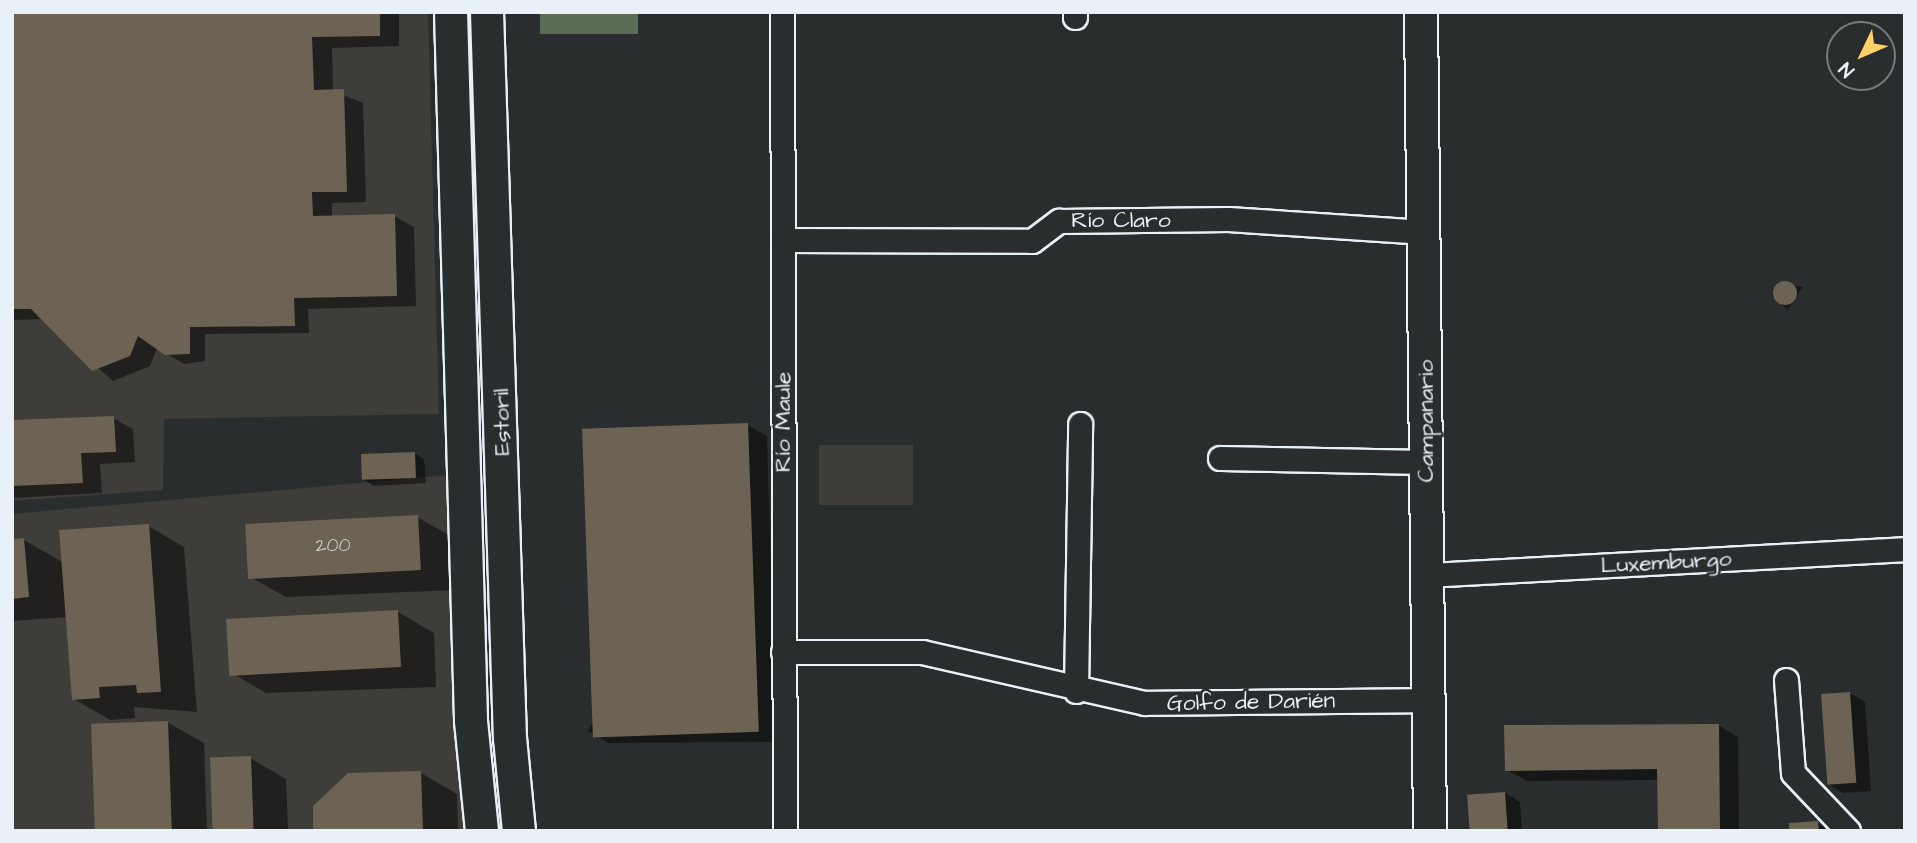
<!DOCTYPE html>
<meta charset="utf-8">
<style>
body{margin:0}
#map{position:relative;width:1917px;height:843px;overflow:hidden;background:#2a2d2e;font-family:"Architects Daughter",sans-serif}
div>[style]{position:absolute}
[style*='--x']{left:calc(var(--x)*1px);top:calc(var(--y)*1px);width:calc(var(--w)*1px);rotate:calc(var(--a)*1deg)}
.built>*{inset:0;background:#3e3d39;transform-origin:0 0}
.green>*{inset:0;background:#5c6d56;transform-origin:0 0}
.shadow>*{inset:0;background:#0007}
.building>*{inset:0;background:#6c6354;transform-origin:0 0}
.round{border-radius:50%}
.roads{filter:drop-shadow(2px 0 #e8f1f8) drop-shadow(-2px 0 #e8f1f8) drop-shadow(0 2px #e8f1f8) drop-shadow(0 -2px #e8f1f8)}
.street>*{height:23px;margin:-11.5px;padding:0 11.5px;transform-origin:11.5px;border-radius:11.5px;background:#2a2d2e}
.secondary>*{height:32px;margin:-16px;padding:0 16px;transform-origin:16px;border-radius:16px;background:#2a2d2e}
span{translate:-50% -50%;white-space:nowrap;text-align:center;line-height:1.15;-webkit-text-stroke:5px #2a2d2e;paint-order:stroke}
.number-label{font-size:19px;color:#c9cecf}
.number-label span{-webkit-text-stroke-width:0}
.street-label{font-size:23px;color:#e8f1f8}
.frame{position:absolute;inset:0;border:14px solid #e8f1f8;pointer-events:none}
.north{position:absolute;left:1826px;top:21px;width:70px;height:70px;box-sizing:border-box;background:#2a2d2e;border:2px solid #767b7f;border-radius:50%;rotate:226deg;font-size:19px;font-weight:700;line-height:28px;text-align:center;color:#e8f1f8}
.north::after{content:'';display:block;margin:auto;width:24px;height:32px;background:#ffd166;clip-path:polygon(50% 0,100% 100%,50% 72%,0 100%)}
</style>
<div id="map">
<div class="built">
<div style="clip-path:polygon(12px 12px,428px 12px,439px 414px,164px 419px,163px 490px,12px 501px)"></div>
<div style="left:819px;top:445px;width:94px;height:60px"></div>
<div style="clip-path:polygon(449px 475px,466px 831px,12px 831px,12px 514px)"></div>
</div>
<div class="green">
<div style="left:540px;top:12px;width:98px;height:22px"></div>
</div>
<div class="shadow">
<div style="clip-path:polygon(12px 12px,399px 12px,399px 46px,332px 48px,333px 91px,363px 103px,366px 202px,332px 203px,332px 217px,394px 216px,414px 227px,416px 306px,308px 309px,309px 333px,205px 334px,205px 361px,184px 364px,157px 348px,150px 366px,113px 381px,44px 319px,12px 320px)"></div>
<div style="clip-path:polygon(1784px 283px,1803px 287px,1788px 310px,1772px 296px)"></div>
<div style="clip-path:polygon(113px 418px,133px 429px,135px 462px,100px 464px,102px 493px,12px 498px,12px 422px)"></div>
<div style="clip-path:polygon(747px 425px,767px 436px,776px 742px,608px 743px,588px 731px)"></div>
<div style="clip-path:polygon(414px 453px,424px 459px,426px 483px,374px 486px,364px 480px)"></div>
<div style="clip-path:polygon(417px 517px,454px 538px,456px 590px,286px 597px,250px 577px)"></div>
<div style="clip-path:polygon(148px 526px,184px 547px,197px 712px,134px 707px,135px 718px,110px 720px,74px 699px,68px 617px,12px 621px,12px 541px,24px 540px,64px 563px)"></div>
<div style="clip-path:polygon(398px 612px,434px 633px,436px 687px,266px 693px,230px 672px)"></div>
<div style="clip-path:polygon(1850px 693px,1865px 702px,1871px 791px,1843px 793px,1828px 784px)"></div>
<div style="clip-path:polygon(167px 722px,204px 743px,207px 831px,97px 831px)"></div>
<div style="clip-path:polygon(1718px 725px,1738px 737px,1739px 831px,1660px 831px,1659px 780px,1527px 781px,1507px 770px)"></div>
<div style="clip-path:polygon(250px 758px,286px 779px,288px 831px,211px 831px)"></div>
<div style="clip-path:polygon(421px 773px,457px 794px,458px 831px,315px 831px)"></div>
<div style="clip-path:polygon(1505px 793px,1520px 802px,1522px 831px,1471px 831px)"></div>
<div style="clip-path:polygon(1818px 823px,1831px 831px,1791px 831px)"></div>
</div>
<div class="building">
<div style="clip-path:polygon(12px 12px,380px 12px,380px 36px,312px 37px,314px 90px,344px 89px,347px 192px,312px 192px,313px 216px,395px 214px,397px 296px,294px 298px,295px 326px,190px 327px,190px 354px,165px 355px,138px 336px,130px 356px,92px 371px,31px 309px,12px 309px)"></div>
<div class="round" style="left:1773px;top:281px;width:24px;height:24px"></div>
<div style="clip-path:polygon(114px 416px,116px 452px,81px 453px,83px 483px,12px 486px,12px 420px)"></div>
<div style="left:748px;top:423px;width:309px;height:166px;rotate:88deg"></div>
<div style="left:415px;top:452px;width:26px;height:54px;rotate:88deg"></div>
<div style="left:418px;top:515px;width:55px;height:173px;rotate:87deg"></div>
<div style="clip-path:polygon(149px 524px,161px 692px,137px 693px,136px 685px,99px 687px,100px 698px,72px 700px,59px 530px)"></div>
<div style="clip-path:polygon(24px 538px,29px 597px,12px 599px,12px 539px)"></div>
<div style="left:398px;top:610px;width:57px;height:172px;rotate:87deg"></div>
<div style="left:1850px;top:692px;width:91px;height:29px;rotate:86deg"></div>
<div style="left:168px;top:721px;width:110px;height:77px;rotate:88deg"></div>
<div style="clip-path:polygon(1719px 724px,1720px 831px,1658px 831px,1657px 769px,1505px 771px,1504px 725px)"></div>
<div style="left:251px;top:756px;width:75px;height:41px;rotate:88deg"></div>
<div style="clip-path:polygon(421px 771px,423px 831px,313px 831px,313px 806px,348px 773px)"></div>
<div style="left:1505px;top:792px;width:39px;height:38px;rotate:86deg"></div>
<div style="clip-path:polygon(1818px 821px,1819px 831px,1789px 831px,1789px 823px)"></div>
</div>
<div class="roads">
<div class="street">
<div style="--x:782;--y:12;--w:819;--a:89.79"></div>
<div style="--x:1075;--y:12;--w:5;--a:90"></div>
<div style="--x:783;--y:240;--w:249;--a:0.2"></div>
<div style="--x:1032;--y:241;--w:34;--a:-37"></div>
<div style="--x:1059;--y:221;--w:169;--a:-0.7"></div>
<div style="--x:1228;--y:219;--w:197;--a:3.8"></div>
<div style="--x:1220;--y:458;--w:206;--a:1.1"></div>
<div style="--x:1428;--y:575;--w:478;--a:-3.1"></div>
<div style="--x:783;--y:652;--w:139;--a:0"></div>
<div style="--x:922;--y:652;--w:229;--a:12.9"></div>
<div style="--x:1145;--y:703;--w:283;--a:-0.6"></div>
<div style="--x:1786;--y:680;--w:93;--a:85.7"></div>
<div style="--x:1793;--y:773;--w:80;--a:46.5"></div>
<div style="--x:1076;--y:691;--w:267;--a:-89.1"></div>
</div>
<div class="secondary">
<div style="--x:451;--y:12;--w:709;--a:88.38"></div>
<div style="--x:471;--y:721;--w:111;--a:84.3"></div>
<div style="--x:487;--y:12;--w:726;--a:88.19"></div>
<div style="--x:510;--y:738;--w:93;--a:84.5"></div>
<div style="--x:1421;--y:12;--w:819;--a:89.37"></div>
</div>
</div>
<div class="number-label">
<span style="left:333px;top:546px">200</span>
</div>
<div class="street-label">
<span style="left:1121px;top:220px">Río Claro</span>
<span style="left:1426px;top:421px;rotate:-90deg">Campanario</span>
<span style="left:502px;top:422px;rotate:-91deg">Estoril</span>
<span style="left:783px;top:422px;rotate:-90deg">Río Maule</span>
<span style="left:1666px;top:562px;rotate:-3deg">Luxemburgo</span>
<span style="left:1251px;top:702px;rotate:-1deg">Golfo de Darién</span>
</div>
<div class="frame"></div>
<div class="north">N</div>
</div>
